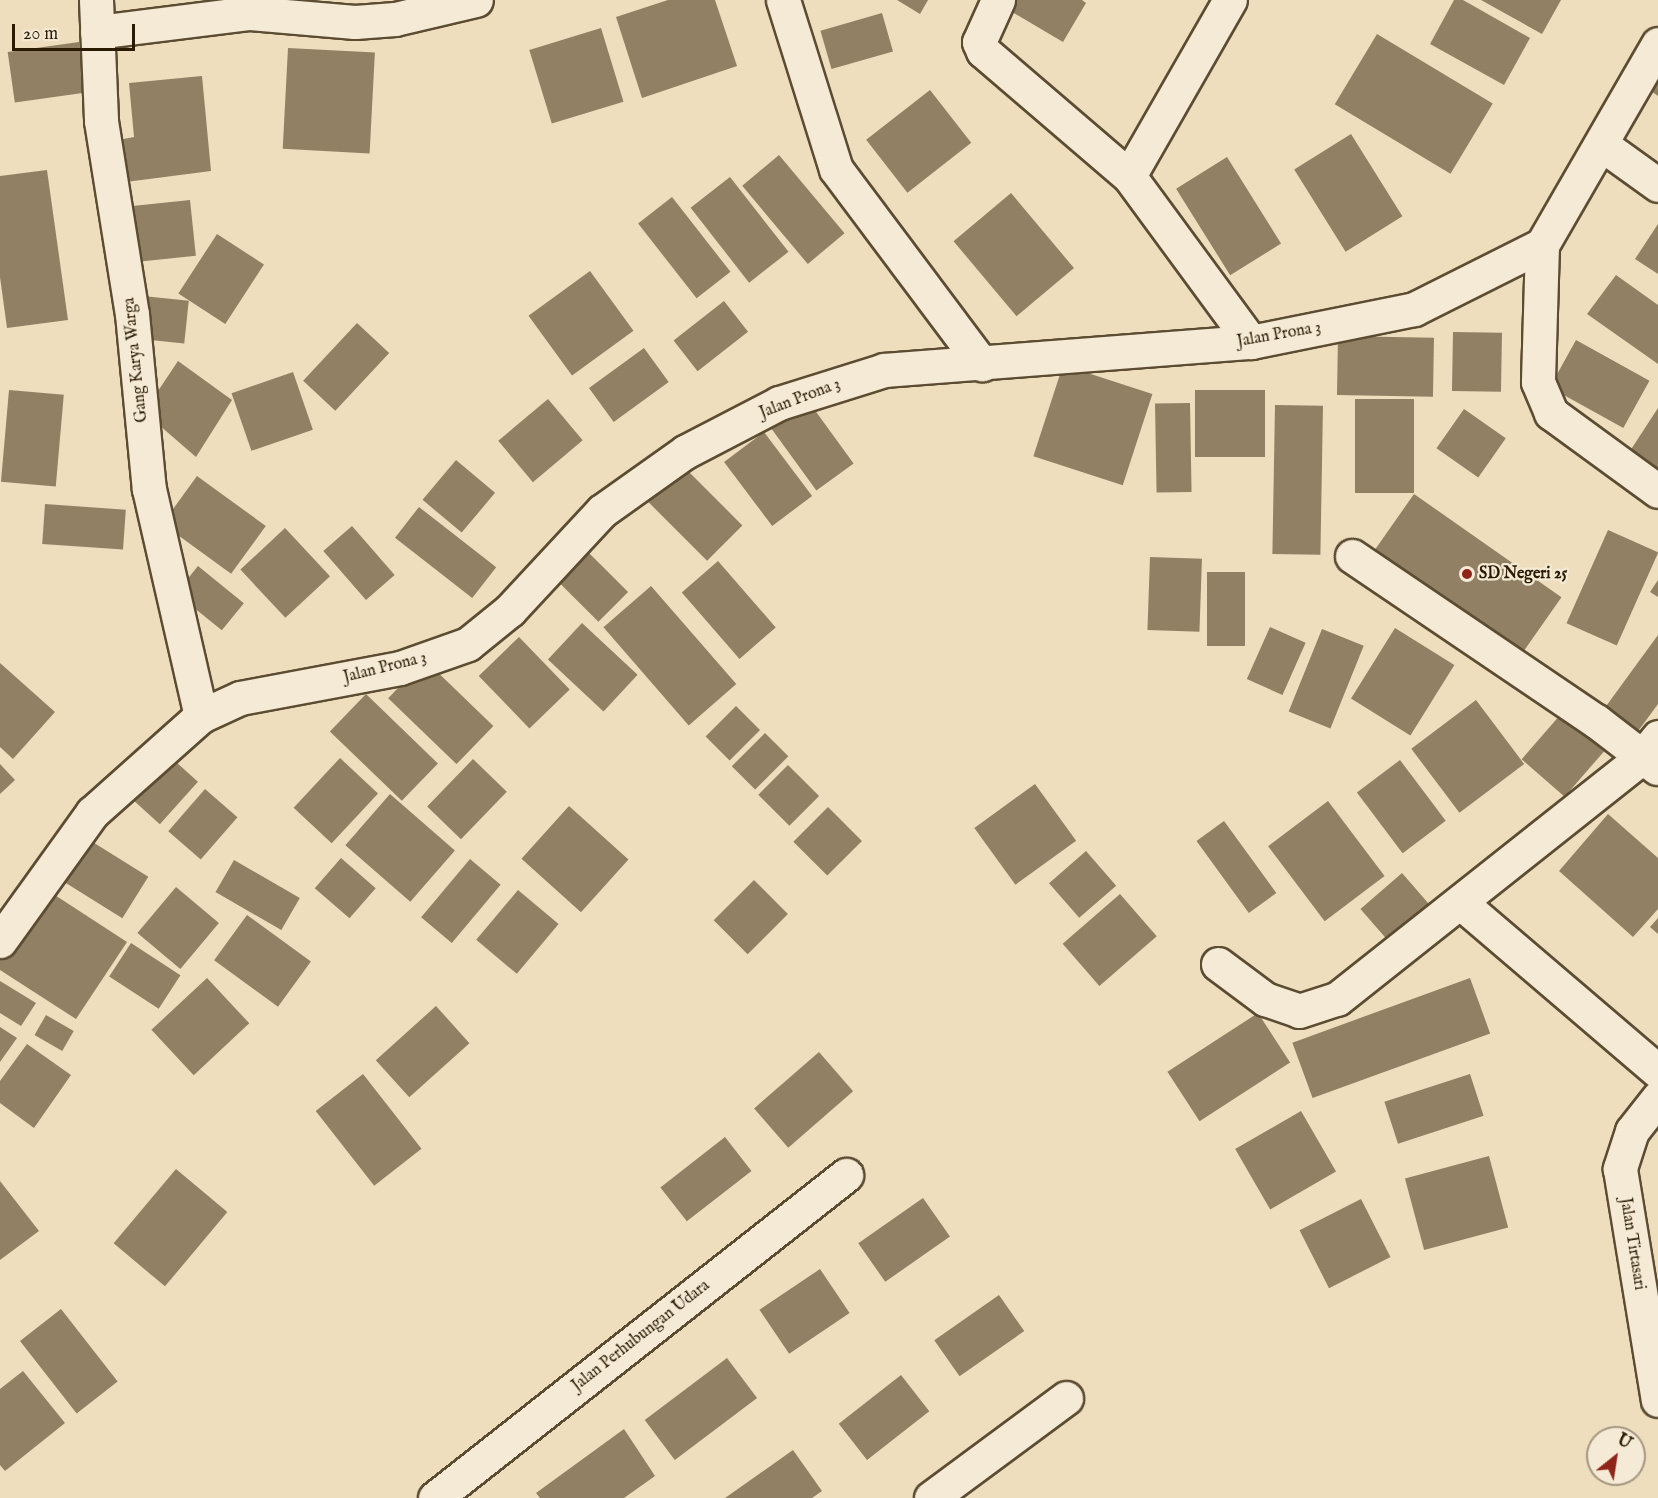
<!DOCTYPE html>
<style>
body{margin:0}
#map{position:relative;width:1658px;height:1498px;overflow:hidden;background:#eedebe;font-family:"IM FELL English",serif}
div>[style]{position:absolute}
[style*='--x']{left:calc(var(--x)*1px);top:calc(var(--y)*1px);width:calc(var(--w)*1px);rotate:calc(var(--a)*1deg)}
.building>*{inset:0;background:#918064;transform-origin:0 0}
.roads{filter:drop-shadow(2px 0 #5c4c32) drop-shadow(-2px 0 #5c4c32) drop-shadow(0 2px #5c4c32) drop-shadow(0 -2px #5c4c32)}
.minor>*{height:33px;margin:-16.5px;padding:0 16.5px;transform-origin:16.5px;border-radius:16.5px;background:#f4ead5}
.dots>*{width:16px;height:16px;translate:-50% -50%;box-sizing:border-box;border:3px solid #f4ead5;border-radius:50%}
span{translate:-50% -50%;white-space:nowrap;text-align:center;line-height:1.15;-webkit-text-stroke:4.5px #f4ead5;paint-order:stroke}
.street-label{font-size:16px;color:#2c1b03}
.poi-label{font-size:16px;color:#2c1b03;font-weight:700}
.left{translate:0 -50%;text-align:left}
.north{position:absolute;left:1586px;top:1426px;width:60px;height:60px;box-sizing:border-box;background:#f4ead5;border:2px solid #a49781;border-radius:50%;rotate:30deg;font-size:16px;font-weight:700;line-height:24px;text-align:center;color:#2c1b03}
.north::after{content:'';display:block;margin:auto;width:21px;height:27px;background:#8f2418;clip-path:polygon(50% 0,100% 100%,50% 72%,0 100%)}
.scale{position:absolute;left:12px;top:24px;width:123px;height:27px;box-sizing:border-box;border:3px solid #2c1b03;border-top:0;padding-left:8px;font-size:18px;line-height:21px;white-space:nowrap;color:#2c1b03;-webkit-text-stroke:4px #f4ead5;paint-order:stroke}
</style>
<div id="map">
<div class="building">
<div style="clip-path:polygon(668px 0,715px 0,737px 66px,642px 98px,616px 17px)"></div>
<div style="clip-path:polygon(897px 0,928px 0,920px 14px)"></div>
<div style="clip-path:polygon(1012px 0,1082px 0,1086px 3px,1063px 42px,1007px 9px)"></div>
<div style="clip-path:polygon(1454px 0,1463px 0,1530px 38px,1504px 85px,1430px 44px)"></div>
<div style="clip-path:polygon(1481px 0,1561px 0,1542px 34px)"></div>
<div style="left:882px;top:13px;width:40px;height:64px;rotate:74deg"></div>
<div style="left:601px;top:28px;width:77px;height:75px;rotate:73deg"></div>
<div style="left:1377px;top:34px;width:135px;height:82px;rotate:31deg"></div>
<div style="left:79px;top:42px;width:51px;height:72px;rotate:82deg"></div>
<div style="left:288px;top:48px;width:87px;height:101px;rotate:3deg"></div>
<div style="clip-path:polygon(202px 76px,211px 171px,118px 183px,113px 141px,134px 137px,129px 83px)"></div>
<div style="clip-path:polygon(1658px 80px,1658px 96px,1651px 91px)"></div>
<div style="left:930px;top:90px;width:67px;height:81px;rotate:52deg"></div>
<div style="left:1351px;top:134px;width:97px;height:67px;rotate:58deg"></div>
<div style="left:779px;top:155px;width:102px;height:48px;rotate:50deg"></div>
<div style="left:1227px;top:157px;width:102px;height:60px;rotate:58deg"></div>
<div style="clip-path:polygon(47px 170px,68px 320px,7px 328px,0 277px,0 176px)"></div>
<div style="left:730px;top:177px;width:95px;height:50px;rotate:52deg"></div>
<div style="left:1011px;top:193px;width:98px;height:75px;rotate:50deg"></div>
<div style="left:672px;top:197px;width:95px;height:43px;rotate:52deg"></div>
<div style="left:190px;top:200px;width:56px;height:65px;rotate:84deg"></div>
<div style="clip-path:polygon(1658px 224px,1658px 274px,1635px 259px)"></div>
<div style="left:217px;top:234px;width:56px;height:71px;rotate:33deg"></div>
<div style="left:590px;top:271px;width:74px;height:76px;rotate:54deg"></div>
<div style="clip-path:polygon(1616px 275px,1658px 305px,1658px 364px,1587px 314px)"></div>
<div style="left:143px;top:296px;width:46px;height:43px;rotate:6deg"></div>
<div style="left:724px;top:301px;width:39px;height:64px;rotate:52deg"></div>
<div style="left:357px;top:323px;width:44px;height:79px;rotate:43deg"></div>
<div style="left:1453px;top:332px;width:49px;height:59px;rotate:1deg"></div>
<div style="left:1338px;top:336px;width:96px;height:59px;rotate:1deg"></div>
<div style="left:1576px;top:340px;width:84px;height:54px;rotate:29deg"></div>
<div style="left:644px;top:348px;width:42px;height:68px;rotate:54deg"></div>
<div style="clip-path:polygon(178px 361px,232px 400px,196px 457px,144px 412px)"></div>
<div style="left:1063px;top:365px;width:94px;height:96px;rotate:18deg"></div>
<div style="left:293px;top:372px;width:61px;height:65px;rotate:71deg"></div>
<div style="left:9px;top:390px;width:55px;height:92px;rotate:5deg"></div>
<div style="left:1195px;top:390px;width:70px;height:67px"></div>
<div style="left:806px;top:398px;width:81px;height:46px;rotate:54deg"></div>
<div style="left:548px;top:399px;width:54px;height:65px;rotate:50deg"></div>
<div style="left:1355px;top:399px;width:59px;height:94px"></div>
<div style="left:1190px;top:403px;width:89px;height:35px;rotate:89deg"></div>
<div style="left:1275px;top:405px;width:48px;height:149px;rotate:1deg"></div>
<div style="clip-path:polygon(1658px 408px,1658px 475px,1628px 454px)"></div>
<div style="left:1464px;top:409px;width:51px;height:48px;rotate:35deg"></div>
<div style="left:764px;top:432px;width:80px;height:50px;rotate:53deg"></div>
<div style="left:456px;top:460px;width:51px;height:52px;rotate:40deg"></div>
<div style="left:683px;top:466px;width:84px;height:50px;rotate:45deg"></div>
<div style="left:197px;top:476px;width:85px;height:59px;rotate:36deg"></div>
<div style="left:1414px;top:494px;width:180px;height:70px;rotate:35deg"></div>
<div style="left:45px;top:504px;width:81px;height:40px;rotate:4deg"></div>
<div style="left:419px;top:507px;width:98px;height:39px;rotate:38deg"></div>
<div style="left:352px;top:526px;width:65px;height:38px;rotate:49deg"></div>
<div style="left:285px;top:528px;width:66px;height:61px;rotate:47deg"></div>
<div style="left:1608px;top:530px;width:55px;height:102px;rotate:24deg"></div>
<div style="left:580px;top:544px;width:68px;height:42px;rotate:45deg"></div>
<div style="left:1150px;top:557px;width:52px;height:73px;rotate:2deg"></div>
<div style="left:718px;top:561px;width:88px;height:48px;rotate:49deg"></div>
<div style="left:198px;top:566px;width:59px;height:35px;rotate:39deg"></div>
<div style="left:1207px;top:572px;width:38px;height:74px"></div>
<div style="clip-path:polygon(1658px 580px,1658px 597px,1650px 592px)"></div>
<div style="left:651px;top:586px;width:130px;height:63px;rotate:49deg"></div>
<div style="left:582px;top:623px;width:76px;height:50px;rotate:43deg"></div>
<div style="left:1270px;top:627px;width:39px;height:57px;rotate:24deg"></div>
<div style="left:1395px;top:628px;width:70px;height:83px;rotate:32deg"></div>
<div style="left:1322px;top:629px;width:45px;height:89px;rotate:22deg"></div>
<div style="clip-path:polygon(1658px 635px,1658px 704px,1636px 734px,1604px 709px)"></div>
<div style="left:519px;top:637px;width:73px;height:56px;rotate:46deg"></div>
<div style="left:425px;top:660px;width:95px;height:53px;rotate:44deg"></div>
<div style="clip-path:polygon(0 663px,55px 712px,13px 759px,0 747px)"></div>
<div style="left:366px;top:694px;width:100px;height:52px;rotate:44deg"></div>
<div style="left:1476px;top:700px;width:80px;height:81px;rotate:53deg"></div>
<div style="left:736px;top:706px;width:34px;height:43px;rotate:45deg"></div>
<div style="left:1561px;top:714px;width:57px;height:60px;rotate:41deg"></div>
<div style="left:765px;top:733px;width:33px;height:47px;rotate:45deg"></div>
<div style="left:166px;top:753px;width:43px;height:57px;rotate:42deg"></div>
<div style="left:340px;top:758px;width:52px;height:68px;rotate:43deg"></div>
<div style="left:473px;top:759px;width:47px;height:66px;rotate:44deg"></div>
<div style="left:1400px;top:760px;width:76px;height:54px;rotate:53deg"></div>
<div style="clip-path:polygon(0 764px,15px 780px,0 794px)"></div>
<div style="left:788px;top:765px;width:44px;height:42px;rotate:45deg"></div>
<div style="left:1035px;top:784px;width:70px;height:75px;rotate:54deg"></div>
<div style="left:205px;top:789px;width:43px;height:56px;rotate:41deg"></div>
<div style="left:390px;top:794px;width:86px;height:68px;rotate:41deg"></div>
<div style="left:1328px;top:801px;width:94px;height:75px;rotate:53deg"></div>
<div style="left:569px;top:806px;width:80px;height:71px;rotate:42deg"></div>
<div style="left:828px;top:807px;width:48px;height:49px;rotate:45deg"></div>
<div style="clip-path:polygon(1608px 814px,1658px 858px,1658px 909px,1633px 937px,1559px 871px)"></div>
<div style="left:1224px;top:821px;width:89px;height:34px;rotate:54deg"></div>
<div style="left:83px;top:836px;width:77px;height:49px;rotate:32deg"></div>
<div style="left:1086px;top:851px;width:46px;height:49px;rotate:49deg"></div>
<div style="left:341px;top:858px;width:46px;height:40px;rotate:41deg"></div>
<div style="left:470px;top:859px;width:40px;height:76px;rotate:40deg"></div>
<div style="left:234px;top:860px;width:76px;height:37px;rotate:30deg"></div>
<div style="left:1402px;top:873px;width:50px;height:55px;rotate:49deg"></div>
<div style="left:754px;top:880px;width:48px;height:57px;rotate:45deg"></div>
<div style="left:176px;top:887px;width:56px;height:60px;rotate:40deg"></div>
<div style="clip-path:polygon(44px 888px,127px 942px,76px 1019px,0 970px,0 949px)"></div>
<div style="left:518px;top:890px;width:53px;height:65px;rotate:40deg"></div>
<div style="left:1120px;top:894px;width:56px;height:76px;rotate:49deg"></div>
<div style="left:247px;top:915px;width:79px;height:56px;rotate:36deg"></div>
<div style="clip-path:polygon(1658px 918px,1658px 934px,1650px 927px)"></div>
<div style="left:131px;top:943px;width:59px;height:40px;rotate:33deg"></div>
<div style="left:207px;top:978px;width:62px;height:76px;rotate:47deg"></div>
<div style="left:1470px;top:978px;width:59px;height:189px;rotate:70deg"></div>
<div style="clip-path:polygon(0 981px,36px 1003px,21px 1026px,0 1013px)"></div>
<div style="left:436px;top:1006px;width:50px;height:81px;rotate:48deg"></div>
<div style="left:1258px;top:1013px;width:59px;height:108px;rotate:57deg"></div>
<div style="left:46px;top:1015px;width:32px;height:23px;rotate:30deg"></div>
<div style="clip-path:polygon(0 1027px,17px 1038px,0 1062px)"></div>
<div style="clip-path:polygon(27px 1044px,71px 1075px,34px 1128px,0 1103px,0 1081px)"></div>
<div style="left:819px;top:1052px;width:52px;height:86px;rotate:49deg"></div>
<div style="left:363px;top:1074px;width:95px;height:60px;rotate:52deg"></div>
<div style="left:1470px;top:1074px;width:44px;height:90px;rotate:72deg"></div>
<div style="left:1301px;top:1111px;width:70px;height:76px;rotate:60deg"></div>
<div style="left:725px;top:1137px;width:43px;height:82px;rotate:52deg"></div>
<div style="left:1489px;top:1156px;width:74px;height:87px;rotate:75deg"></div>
<div style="left:176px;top:1169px;width:67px;height:97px;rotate:40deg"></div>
<div style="clip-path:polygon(0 1181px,39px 1231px,0 1260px)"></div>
<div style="left:923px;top:1198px;width:47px;height:79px;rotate:55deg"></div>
<div style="left:1361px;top:1199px;width:65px;height:69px;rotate:63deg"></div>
<div style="left:820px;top:1269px;width:53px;height:73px;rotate:56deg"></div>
<div style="left:999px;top:1295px;width:44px;height:79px;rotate:55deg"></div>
<div style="left:61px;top:1309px;width:92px;height:52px;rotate:52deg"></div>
<div style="left:727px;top:1358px;width:50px;height:103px;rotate:53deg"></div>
<div style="clip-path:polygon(23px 1371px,65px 1423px,5px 1471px,0 1465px,0 1389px)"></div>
<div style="left:901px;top:1375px;width:46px;height:79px;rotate:52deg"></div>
<div style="clip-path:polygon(624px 1429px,655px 1476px,624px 1498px,540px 1498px,536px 1493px)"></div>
<div style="clip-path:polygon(793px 1450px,822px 1491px,812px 1498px,725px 1498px)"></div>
</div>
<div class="roads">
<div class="minor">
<div style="--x:96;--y:0;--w:121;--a:87.6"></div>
<div style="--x:101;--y:121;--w:195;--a:80.9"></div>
<div style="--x:132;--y:314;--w:176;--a:84.5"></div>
<div style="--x:149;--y:489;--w:233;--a:77.1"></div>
<div style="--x:783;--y:0;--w:177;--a:72.6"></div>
<div style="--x:836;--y:169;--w:244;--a:53.2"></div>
<div style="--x:998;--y:0;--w:46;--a:114.3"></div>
<div style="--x:979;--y:42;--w:10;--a:66"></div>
<div style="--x:983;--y:51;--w:192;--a:40.6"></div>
<div style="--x:1129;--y:176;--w:206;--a:53.7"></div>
<div style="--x:97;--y:32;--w:154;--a:-7.1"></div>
<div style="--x:250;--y:13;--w:105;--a:4.9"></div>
<div style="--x:355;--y:22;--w:40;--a:-4.3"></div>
<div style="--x:395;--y:19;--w:83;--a:-13.2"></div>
<div style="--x:1601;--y:144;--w:70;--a:35.7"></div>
<div style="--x:1129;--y:176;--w:203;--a:-60.2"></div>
<div style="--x:1542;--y:245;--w:137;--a:91.7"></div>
<div style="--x:1538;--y:382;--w:34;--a:67"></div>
<div style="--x:1551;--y:413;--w:132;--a:36.1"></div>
<div style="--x:1352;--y:556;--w:295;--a:34.1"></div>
<div style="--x:1596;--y:721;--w:77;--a:37.6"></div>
<div style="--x:1461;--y:903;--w:259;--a:40.5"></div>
<div style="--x:0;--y:941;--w:158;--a:-54.3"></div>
<div style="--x:92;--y:813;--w:146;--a:-41.7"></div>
<div style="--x:201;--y:716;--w:43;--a:-24.8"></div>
<div style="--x:240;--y:698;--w:163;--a:-10.6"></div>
<div style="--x:400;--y:668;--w:72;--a:-19.4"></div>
<div style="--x:468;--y:644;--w:54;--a:-39"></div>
<div style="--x:510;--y:610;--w:135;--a:-47.1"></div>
<div style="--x:602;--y:511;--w:102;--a:-35.4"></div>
<div style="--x:685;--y:452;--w:106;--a:-27.5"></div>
<div style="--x:779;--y:403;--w:110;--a:-17.4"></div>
<div style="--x:884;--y:370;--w:368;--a:-4.4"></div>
<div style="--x:1251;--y:342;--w:166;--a:-11.4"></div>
<div style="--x:1414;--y:309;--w:143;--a:-26.6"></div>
<div style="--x:1542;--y:245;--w:232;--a:-60"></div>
<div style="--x:1218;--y:964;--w:59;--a:36.7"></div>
<div style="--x:1265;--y:999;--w:36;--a:19"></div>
<div style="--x:1299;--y:1011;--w:40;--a:-18"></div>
<div style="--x:1337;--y:999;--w:389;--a:-38.4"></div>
<div style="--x:1642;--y:757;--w:26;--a:-51"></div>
<div style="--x:1658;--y:1098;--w:42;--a:128.2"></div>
<div style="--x:1632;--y:1131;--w:40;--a:108"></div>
<div style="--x:1620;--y:1169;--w:234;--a:80.7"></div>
<div style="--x:435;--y:1498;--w:523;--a:-38.16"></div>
<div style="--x:931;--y:1498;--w:168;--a:-36.5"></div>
</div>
</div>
<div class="dots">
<div style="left:1467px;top:574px;background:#8f2418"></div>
</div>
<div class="street-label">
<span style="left:1279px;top:335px;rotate:-10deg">Jalan Prona 3</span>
<span style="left:136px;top:360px;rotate:-96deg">Gang Karya Warga</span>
<span style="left:800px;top:399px;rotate:-21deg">Jalan Prona 3</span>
<span style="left:385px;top:668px;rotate:-14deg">Jalan Prona 3</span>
<span style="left:1632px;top:1244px;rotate:81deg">Jalan Tirtasari</span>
<span style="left:641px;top:1336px;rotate:-38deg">Jalan Perhubungan Udara</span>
</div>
<div class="poi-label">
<span class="left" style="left:1479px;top:574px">SD Negeri 25</span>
</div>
<div class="north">U</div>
<div class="scale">20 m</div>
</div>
